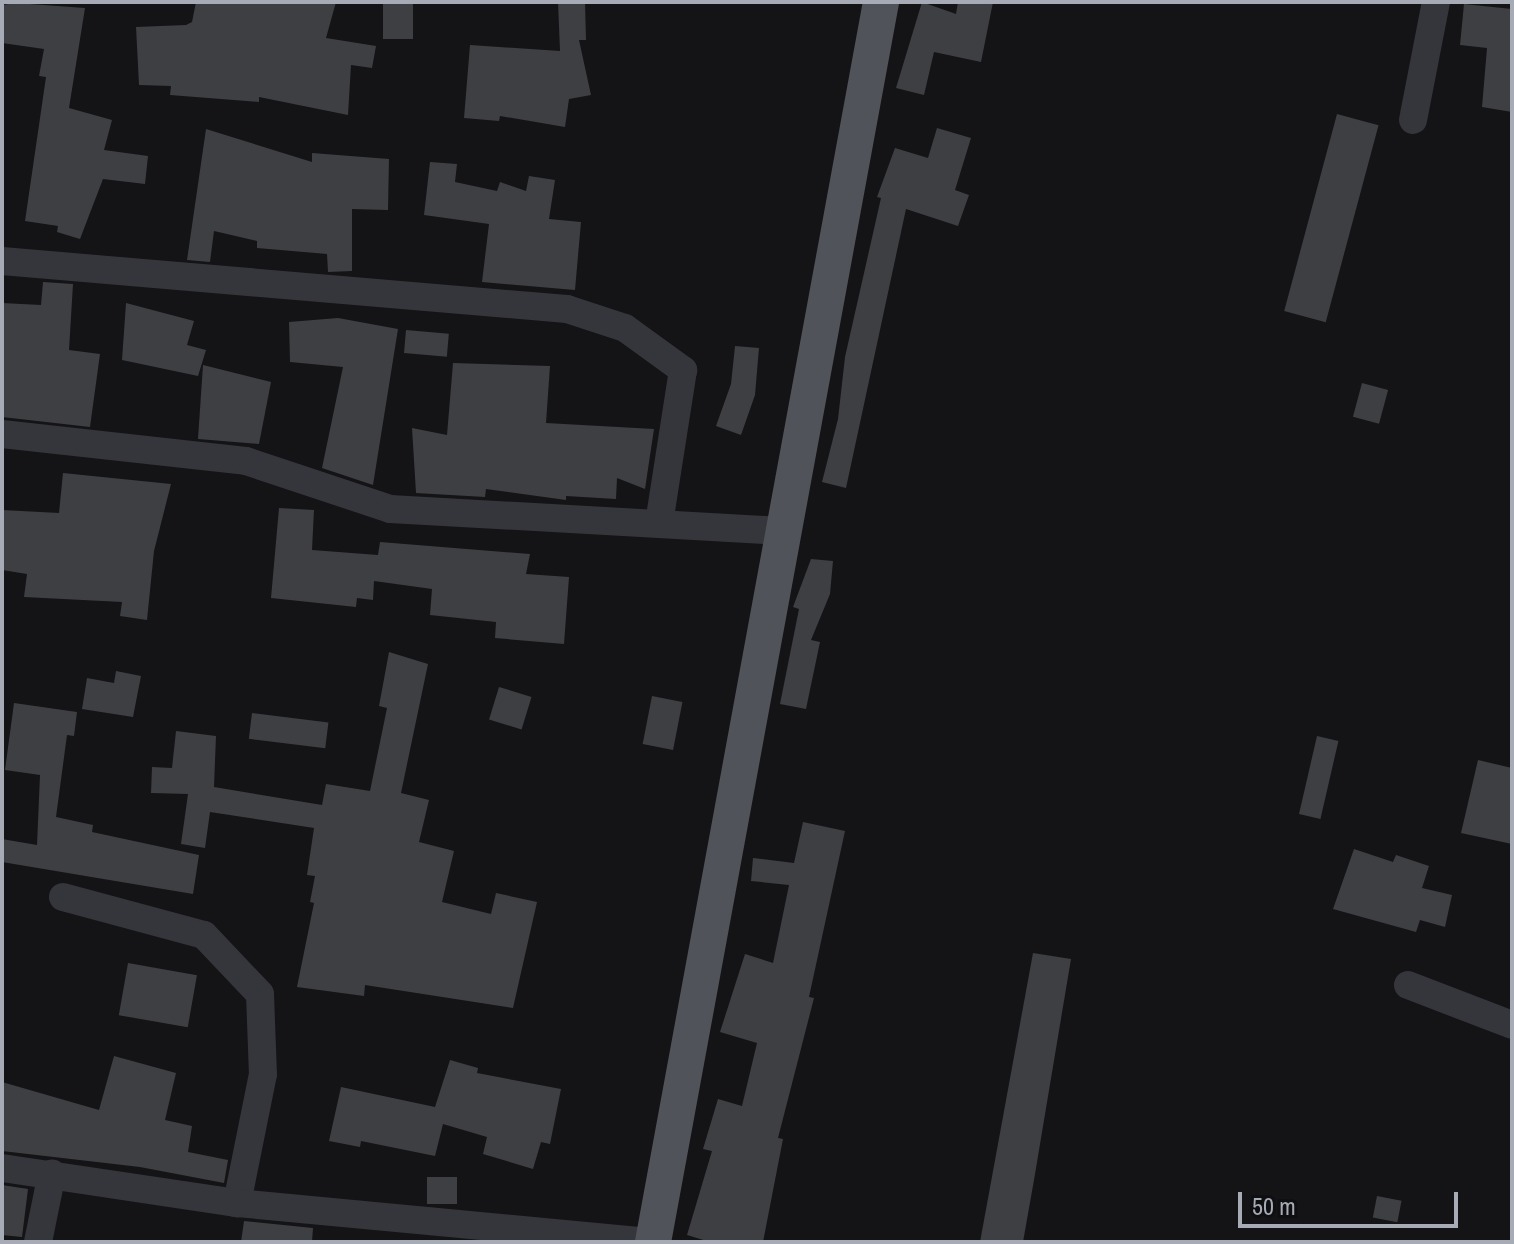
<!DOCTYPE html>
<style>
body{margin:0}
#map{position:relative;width:1514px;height:1244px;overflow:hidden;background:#141416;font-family:"Archivo Narrow",sans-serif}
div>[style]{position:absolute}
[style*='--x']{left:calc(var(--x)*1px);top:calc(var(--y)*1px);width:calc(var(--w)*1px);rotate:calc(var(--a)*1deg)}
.building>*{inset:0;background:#3e3f43;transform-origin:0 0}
.minor>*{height:28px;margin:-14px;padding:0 14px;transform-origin:14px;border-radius:14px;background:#35363b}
.major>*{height:36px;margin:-18px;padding:0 18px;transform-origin:18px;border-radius:18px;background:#51535a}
span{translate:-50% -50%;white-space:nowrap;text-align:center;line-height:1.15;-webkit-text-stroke:7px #0f0f11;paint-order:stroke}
.frame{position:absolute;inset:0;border:4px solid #a6abb6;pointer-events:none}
.scale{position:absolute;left:1238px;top:1192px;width:220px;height:36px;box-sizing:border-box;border:4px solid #a6abb6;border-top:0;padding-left:10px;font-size:24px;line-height:28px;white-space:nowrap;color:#a6abb6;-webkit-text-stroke:6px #0f0f11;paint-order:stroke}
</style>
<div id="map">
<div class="building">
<div style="clip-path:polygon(196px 2px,336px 2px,326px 38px,376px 46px,372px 68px,351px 65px,348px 115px,259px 97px,259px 102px,170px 95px,171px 86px,139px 85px,136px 27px,186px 25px,192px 22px)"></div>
<div style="left:383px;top:2px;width:30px;height:37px"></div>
<div style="clip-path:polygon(558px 2px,585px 2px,586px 40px,579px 40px,591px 95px,569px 99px,565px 127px,500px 116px,499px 121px,464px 118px,470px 45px,560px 51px)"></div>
<div style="clip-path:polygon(922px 2px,956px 14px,958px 2px,993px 2px,981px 62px,934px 52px,924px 95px,896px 88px)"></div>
<div style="clip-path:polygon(16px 3px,85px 8px,69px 108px,112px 120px,104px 150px,148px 156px,145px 184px,103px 179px,80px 239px,57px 232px,58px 226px,25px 221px,46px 77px,39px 76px,44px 49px,2px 43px,2px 5px)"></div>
<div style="clip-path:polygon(1464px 4px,1512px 9px,1512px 112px,1482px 107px,1487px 48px,1460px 45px)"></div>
<div style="left:1337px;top:114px;width:43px;height:204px;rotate:15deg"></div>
<div style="clip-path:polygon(937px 128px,971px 138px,955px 190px,969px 195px,958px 226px,906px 209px,846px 488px,822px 482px,838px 419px,845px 357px,881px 198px,877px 197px,895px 148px,928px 158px)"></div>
<div style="clip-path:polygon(206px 129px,312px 162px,312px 153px,389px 159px,388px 210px,352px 209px,352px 271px,328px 272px,327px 254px,257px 248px,257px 241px,214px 231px,210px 262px,187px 260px)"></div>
<div style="clip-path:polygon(430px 162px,457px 164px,455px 182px,497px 191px,500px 182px,526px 191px,529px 176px,555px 180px,549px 219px,581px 222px,575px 290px,482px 282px,489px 224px,424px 215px)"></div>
<div style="clip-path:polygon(43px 282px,73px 284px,69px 350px,100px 354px,90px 427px,2px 417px,2px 303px,41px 305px)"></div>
<div style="clip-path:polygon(126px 303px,194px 321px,187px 345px,206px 350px,198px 376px,122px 360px)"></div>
<div style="clip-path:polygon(338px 318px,398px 329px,373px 485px,322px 468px,343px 367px,290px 362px,289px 322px)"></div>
<div style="left:406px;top:330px;width:43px;height:23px;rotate:5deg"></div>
<div style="clip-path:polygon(735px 346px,759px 348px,755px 395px,741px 435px,716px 426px,731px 384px)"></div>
<div style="clip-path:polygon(453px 363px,550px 366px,546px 423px,654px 429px,645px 489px,617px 478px,616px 499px,566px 496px,566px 500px,486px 489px,485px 497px,416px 493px,412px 428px,447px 435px)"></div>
<div style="clip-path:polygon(203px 365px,271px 382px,259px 444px,198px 439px)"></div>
<div style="left:1362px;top:383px;width:27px;height:35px;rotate:15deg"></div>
<div style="clip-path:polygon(63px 473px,171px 484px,154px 551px,147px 620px,120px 616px,122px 602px,24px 597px,27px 574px,2px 570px,2px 510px,59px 513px)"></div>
<div style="clip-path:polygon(279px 508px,314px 510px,312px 550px,378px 555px,380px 542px,530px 554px,526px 574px,569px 577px,564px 644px,495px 638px,496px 622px,430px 615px,432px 589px,374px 581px,373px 600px,357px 598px,356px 607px,271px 598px)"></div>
<div style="clip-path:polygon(811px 559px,833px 561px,830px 594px,811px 640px,820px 642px,806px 709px,780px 704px,799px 609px,793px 607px)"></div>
<div style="clip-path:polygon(389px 652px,428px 664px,401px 793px,429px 800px,419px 842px,454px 851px,442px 902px,491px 914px,496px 893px,537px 902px,513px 1008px,365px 985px,364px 996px,297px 987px,314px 903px,310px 902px,315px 876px,307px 875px,314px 828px,210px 812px,205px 848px,181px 844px,188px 794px,151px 793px,152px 767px,172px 768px,176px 731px,216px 736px,214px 787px,322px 805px,326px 784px,370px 791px,387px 708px,379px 706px)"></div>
<div style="clip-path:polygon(116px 671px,141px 676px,133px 717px,82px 709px,87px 678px,114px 683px)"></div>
<div style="left:499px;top:687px;width:34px;height:34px;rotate:17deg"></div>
<div style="left:652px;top:696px;width:31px;height:49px;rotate:11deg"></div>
<div style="clip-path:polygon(14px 703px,77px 712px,74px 736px,67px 735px,56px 817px,93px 825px,92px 832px,199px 855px,193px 894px,2px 862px,2px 839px,37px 845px,40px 775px,5px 770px)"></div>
<div style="left:252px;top:713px;width:77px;height:26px;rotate:7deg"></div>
<div style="left:1317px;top:736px;width:22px;height:80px;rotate:13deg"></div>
<div style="clip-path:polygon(1478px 760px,1512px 768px,1512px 844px,1461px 833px)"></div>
<div style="clip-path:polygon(803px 822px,845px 831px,809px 997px,814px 998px,778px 1138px,783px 1139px,763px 1242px,710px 1242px,687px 1235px,712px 1151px,703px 1149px,718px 1099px,742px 1106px,757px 1043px,720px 1032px,745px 954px,773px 963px,789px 885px,751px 881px,753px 858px,794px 863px)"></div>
<div style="clip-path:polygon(1354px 849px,1393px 862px,1396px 855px,1429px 866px,1422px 888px,1452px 895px,1445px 927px,1420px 920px,1416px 932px,1333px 909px)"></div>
<div style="clip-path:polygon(1033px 953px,1071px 959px,1034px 1180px,1023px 1242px,980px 1242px)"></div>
<div style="left:128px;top:963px;width:70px;height:53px;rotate:10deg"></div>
<div style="clip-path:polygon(114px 1056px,176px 1073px,165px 1120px,192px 1126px,188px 1152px,228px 1160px,224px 1183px,140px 1167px,2px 1151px,2px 1082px,99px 1110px)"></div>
<div style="clip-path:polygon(450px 1060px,478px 1068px,477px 1073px,561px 1089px,550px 1144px,541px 1142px,533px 1169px,483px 1154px,487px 1137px,443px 1124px,435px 1156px,361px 1141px,360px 1147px,329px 1141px,341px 1087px,435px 1107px)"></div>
<div style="left:427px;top:1177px;width:30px;height:27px"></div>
<div style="clip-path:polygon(2px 1185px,28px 1189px,22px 1237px,2px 1235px)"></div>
<div style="left:1377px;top:1196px;width:25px;height:22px;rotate:11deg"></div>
<div style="clip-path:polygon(244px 1221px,313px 1228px,312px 1242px,241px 1242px)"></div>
</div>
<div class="minor">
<div style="--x:1413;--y:120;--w:120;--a:-79"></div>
<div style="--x:2;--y:261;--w:567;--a:4.86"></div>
<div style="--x:567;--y:309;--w:61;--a:18.1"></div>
<div style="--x:625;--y:328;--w:72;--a:35.9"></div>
<div style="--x:683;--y:370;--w:155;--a:98.9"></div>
<div style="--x:2;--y:434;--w:245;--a:6.3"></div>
<div style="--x:246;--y:461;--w:152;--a:18.4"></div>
<div style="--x:390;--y:509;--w:392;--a:3.2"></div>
<div style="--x:63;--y:897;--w:146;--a:15.1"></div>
<div style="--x:204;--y:935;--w:81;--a:46.5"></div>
<div style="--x:260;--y:994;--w:80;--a:87.9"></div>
<div style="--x:263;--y:1074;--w:132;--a:101.4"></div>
<div style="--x:237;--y:1203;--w:414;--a:5.4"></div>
<div style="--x:1408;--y:985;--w:111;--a:21"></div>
<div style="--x:2;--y:1168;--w:238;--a:8.5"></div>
<div style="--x:38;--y:1242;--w:70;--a:-78.5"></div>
</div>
<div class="major">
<div style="--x:653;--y:1242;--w:1261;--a:-79.58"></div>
</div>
<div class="frame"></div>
<div class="scale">50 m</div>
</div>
